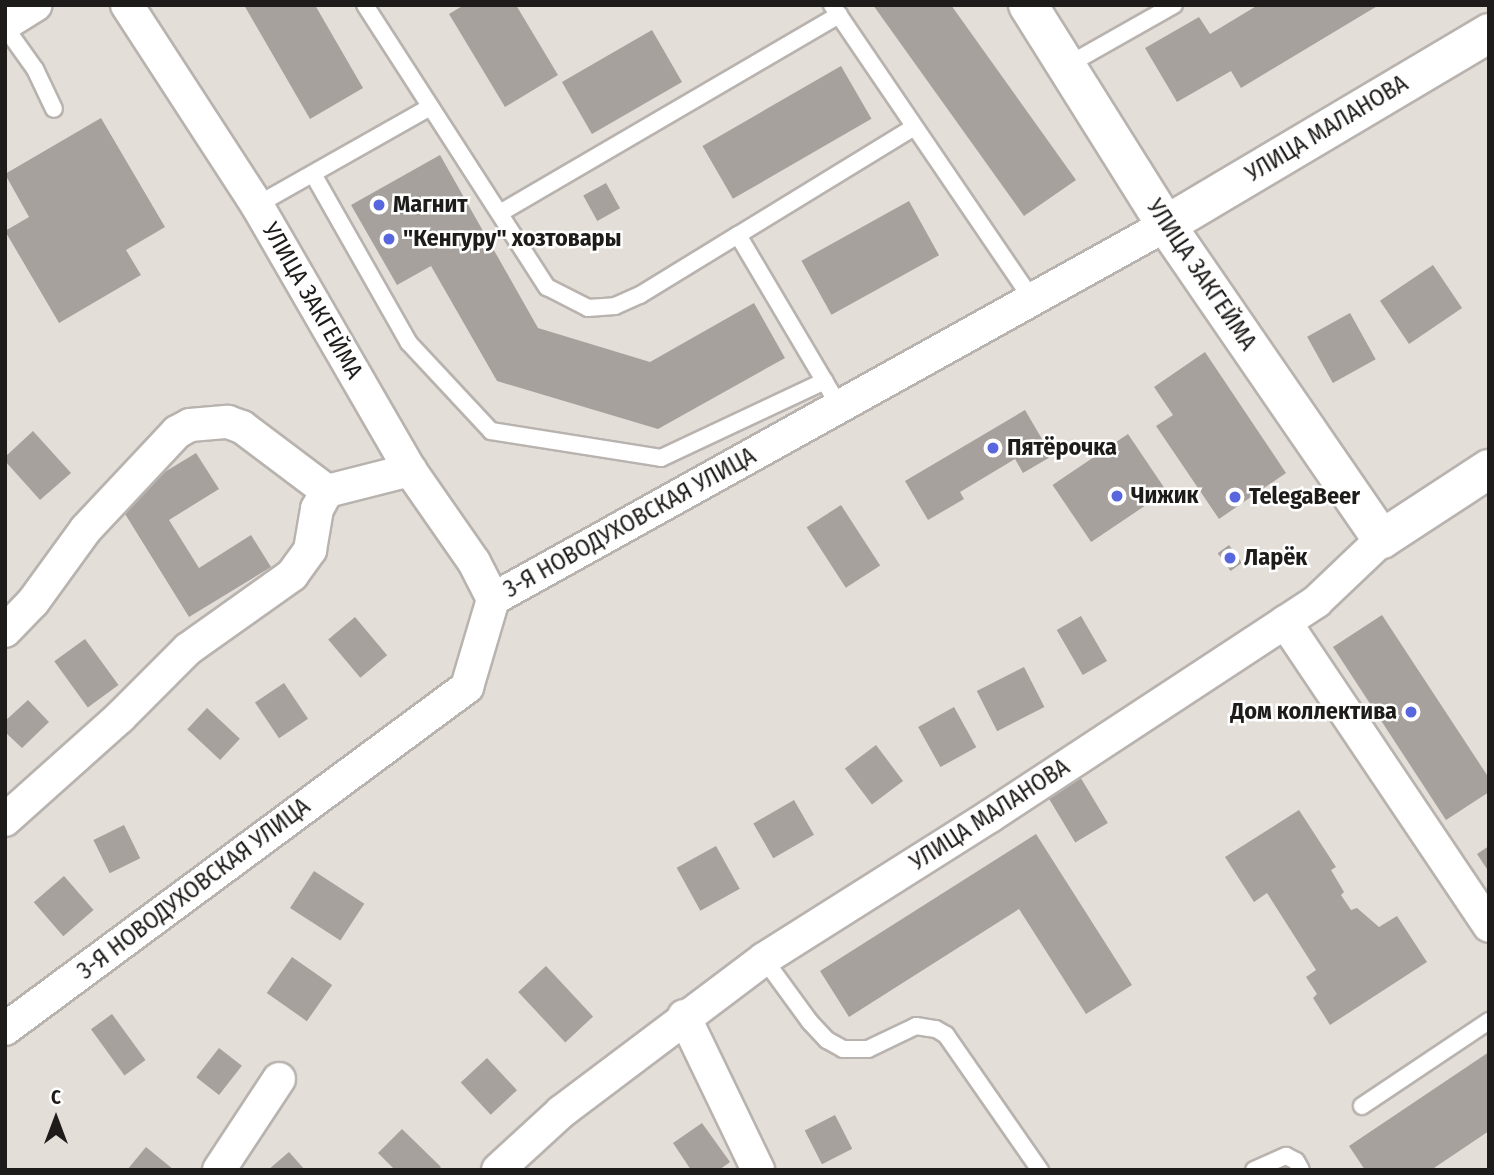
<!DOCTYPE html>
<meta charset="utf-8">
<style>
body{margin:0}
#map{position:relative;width:1494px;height:1175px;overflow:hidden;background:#e4ded9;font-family:"Fira Sans Condensed",sans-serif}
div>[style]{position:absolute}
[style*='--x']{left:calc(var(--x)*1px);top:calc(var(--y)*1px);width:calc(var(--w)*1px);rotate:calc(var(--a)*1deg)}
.building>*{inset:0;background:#a6a19c;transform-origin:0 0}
.roads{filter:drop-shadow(2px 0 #b9b3af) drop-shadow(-2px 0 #b9b3af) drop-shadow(0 2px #b9b3af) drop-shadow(0 -2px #b9b3af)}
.service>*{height:16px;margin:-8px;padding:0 8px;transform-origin:8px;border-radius:8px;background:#fff}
.minor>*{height:32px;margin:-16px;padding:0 16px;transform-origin:16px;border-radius:16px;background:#fff}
.tertiary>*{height:38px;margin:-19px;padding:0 19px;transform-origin:19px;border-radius:19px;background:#fff}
.dots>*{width:19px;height:19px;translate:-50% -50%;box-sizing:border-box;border:4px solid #fff;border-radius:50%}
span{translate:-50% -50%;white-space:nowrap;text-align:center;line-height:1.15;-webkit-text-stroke:5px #fff;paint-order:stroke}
.street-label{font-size:24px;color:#1e1c1a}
.poi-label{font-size:24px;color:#1e1c1a;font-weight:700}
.left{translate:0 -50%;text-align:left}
.right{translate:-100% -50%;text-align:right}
.frame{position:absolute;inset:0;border:7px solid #1e1c1a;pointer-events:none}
.north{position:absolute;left:21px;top:1084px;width:70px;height:70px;-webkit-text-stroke:5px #fff;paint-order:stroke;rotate:0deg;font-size:19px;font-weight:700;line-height:28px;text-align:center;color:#1e1c1a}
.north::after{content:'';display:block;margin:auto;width:24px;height:32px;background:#1e1c1a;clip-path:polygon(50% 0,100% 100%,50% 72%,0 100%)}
</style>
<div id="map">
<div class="building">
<div style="clip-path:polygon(244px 5px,315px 5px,363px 88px,310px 119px)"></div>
<div style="clip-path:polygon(464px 5px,516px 5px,558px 75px,505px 107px,449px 14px)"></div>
<div style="clip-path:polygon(873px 5px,951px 5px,1076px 180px,1024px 216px)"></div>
<div style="clip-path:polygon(1258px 5px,1379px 5px,1241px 88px,1231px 71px,1177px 102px,1145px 48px,1199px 17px,1210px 34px)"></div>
<div style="left:652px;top:30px;width:60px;height:104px;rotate:60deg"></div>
<div style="left:841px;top:66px;width:61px;height:160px;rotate:60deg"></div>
<div style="clip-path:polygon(101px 118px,165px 227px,126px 250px,141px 275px,59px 323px,5px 231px,29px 217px,5px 174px)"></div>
<div style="clip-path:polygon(440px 155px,538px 328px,650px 362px,754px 303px,785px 358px,658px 429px,497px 381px,431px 266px,397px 285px,351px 205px)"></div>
<div style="left:606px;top:183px;width:29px;height:26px;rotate:61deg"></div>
<div style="left:909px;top:201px;width:62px;height:123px;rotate:61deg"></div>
<div style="left:1433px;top:265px;width:52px;height:64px;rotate:56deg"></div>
<div style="left:1350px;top:313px;width:53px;height:49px;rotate:61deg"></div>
<div style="clip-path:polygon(1205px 352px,1286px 473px,1219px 519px,1156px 426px,1173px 415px,1154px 387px)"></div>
<div style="clip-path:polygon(1025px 410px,1052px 456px,1023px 473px,1015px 459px,960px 492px,964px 499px,928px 520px,905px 481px)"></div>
<div style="clip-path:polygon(33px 431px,71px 473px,40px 500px,5px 461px,5px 457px)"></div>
<div style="left:1128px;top:434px;width:69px;height:91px;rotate:56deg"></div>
<div style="clip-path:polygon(196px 453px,219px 489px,169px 520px,199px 568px,251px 535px,271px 567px,189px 617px,117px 501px)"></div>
<div style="left:841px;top:505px;width:72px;height:41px;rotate:57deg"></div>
<div style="left:1229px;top:545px;width:22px;height:14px;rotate:54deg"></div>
<div style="clip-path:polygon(1382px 615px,1489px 778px,1489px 792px,1446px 820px,1333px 647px)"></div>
<div style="left:1081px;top:616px;width:52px;height:28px;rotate:60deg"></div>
<div style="left:355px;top:617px;width:50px;height:35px;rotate:50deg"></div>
<div style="left:85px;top:639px;width:57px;height:38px;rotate:54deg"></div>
<div style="left:1024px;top:667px;width:45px;height:53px;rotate:63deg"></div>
<div style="left:284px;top:683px;width:43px;height:35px;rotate:56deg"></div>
<div style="clip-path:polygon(28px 700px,49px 722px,22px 748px,5px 732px,5px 721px)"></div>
<div style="left:954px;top:707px;width:46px;height:41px;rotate:61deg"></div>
<div style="left:207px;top:708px;width:45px;height:29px;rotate:43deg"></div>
<div style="left:876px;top:745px;width:45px;height:39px;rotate:53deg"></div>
<div style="left:1079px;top:775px;width:56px;height:38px;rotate:59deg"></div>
<div style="left:794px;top:800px;width:40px;height:47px;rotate:60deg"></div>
<div style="clip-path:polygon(1299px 810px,1336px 867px,1331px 870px,1344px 892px,1341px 895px,1351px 910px,1357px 908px,1379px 927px,1397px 916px,1427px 962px,1330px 1025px,1313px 998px,1317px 994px,1306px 977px,1316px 970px,1267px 893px,1254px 902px,1225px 857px)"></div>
<div style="left:124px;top:825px;width:37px;height:34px;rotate:64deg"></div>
<div style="clip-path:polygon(1036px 834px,1132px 985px,1086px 1014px,1019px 909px,849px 1017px,820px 971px)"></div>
<div style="left:716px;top:846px;width:49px;height:45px;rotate:61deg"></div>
<div style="clip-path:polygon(1489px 846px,1489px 872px,1477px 854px)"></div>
<div style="left:314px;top:871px;width:60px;height:44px;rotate:33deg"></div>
<div style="left:64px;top:876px;width:45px;height:40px;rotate:49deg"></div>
<div style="left:292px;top:957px;width:49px;height:44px;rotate:35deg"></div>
<div style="left:546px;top:966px;width:69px;height:38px;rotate:47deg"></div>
<div style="left:112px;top:1014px;width:57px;height:26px;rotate:54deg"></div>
<div style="left:219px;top:1048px;width:29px;height:37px;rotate:38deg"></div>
<div style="clip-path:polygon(1489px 1052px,1489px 1131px,1431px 1170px,1365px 1170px,1349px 1146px)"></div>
<div style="left:487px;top:1058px;width:44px;height:36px;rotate:47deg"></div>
<div style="left:835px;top:1115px;width:38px;height:34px;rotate:63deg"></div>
<div style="clip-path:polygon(702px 1123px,730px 1162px,719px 1170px,691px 1170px,673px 1143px)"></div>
<div style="clip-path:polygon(402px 1129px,441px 1167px,438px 1170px,395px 1170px,378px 1153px)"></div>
<div style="clip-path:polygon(146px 1147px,174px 1170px,127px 1170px)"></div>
<div style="clip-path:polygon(289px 1152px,305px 1170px,268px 1170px)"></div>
</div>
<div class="roads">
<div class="service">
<div style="--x:365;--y:5;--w:336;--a:57.2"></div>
<div style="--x:547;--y:287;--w:46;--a:27.1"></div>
<div style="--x:588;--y:308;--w:27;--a:-4"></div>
<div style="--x:615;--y:306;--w:27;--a:-24"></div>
<div style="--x:640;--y:295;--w:115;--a:-31.5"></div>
<div style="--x:738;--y:235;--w:199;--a:59.4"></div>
<div style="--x:832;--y:5;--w:356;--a:55.8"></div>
<div style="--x:5;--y:27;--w:52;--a:54.5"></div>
<div style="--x:35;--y:69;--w:44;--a:64.6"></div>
<div style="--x:1066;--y:66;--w:124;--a:-29.5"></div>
<div style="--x:313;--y:174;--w:194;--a:60.4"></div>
<div style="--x:409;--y:343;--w:120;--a:47"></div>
<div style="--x:491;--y:431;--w:172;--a:9"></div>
<div style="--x:661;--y:458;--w:181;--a:-25.2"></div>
<div style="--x:257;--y:205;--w:199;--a:-29.5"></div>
<div style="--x:500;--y:213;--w:393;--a:-30.3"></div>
<div style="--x:738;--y:235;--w:206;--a:-31.5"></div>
<div style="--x:764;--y:959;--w:78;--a:53.9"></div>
<div style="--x:810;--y:1022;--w:25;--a:47"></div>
<div style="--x:827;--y:1040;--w:18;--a:29"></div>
<div style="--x:843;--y:1049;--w:25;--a:0"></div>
<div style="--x:868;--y:1049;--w:53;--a:-25.6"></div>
<div style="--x:916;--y:1026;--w:20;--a:9"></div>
<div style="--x:936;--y:1029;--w:12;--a:31"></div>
<div style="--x:946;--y:1035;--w:165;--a:55.2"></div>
<div style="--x:1362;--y:1106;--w:153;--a:-33.8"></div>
<div style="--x:1254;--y:1170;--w:35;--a:-24"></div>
<div style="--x:1286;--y:1156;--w:11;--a:27"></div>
<div style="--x:1296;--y:1161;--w:10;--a:61"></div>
</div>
<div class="minor">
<div style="--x:127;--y:5;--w:239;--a:57"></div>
<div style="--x:257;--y:205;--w:306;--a:60"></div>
<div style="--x:410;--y:470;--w:112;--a:55.2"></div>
<div style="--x:474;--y:562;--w:42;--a:62.8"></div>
<div style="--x:5;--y:24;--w:36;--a:-32"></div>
<div style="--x:1285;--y:622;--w:366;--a:56.1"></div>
<div style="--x:5;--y:631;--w:40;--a:-46"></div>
<div style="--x:33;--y:602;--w:90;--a:-54"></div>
<div style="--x:86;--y:529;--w:133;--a:-46.8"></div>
<div style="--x:177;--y:432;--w:15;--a:-28"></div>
<div style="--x:190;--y:425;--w:38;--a:-5"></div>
<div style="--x:228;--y:422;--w:15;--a:20"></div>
<div style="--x:242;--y:427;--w:106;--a:37"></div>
<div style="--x:5;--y:820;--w:154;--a:-41.8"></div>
<div style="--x:120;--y:717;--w:96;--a:-45"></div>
<div style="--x:188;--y:649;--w:128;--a:-35.4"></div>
<div style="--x:292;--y:575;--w:31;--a:-54"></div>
<div style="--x:310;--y:550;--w:42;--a:-80.3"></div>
<div style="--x:317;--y:509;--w:21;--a:-61"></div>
<div style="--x:327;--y:491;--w:86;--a:-14.2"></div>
<div style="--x:684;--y:1016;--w:171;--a:64.3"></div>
<div style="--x:5;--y:1029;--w:575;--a:-36.51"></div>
<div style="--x:467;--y:687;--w:92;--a:-73.5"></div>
<div style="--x:493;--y:599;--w:770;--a:-29.06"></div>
<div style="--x:219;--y:1170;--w:109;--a:-56.6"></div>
<div style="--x:498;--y:1170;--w:86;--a:-42.6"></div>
<div style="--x:561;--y:1112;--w:254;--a:-37"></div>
<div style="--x:764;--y:959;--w:267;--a:-32.3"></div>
<div style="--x:990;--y:816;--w:391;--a:-33.3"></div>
<div style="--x:1317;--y:601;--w:90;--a:-43.6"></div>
</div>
<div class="tertiary">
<div style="--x:1028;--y:5;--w:260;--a:57.9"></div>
<div style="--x:1166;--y:225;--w:381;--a:55.5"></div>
<div style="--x:1382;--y:539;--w:128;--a:-33.2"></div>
<div style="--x:1166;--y:225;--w:376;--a:-30.7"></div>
</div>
</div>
<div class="dots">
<div style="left:379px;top:205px;background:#5967de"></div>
<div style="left:389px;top:239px;background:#5967de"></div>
<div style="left:993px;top:448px;background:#5967de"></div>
<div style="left:1117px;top:496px;background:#5967de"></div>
<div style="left:1235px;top:497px;background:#5967de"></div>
<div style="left:1230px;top:558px;background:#5967de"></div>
<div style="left:1411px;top:712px;background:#5967de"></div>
</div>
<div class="street-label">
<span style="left:1327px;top:129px;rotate:-31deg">УЛИЦА МАЛАНОВА</span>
<span style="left:1201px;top:275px;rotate:56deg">УЛИЦА ЗАКГЕЙМА</span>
<span style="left:312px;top:301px;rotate:60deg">УЛИЦА ЗАКГЕЙМА</span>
<span style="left:630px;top:523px;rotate:-29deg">3-Я НОВОДУХОВСКАЯ УЛИЦА</span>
<span style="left:990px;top:815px;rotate:-33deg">УЛИЦА МАЛАНОВА</span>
<span style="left:194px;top:889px;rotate:-37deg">3-Я НОВОДУХОВСКАЯ УЛИЦА</span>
</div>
<div class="poi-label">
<span class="left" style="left:393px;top:205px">Магнит</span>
<span class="left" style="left:403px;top:239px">"Кенгуру" хозтовары</span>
<span class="left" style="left:1007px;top:448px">Пятёрочка</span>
<span class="left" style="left:1131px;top:496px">Чижик</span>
<span class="left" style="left:1249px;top:497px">TelegaBeer</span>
<span class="left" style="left:1244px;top:558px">Ларёк</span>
<span class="right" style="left:1397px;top:712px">Дом коллектива</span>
</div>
<div class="frame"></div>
<div class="north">С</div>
</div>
